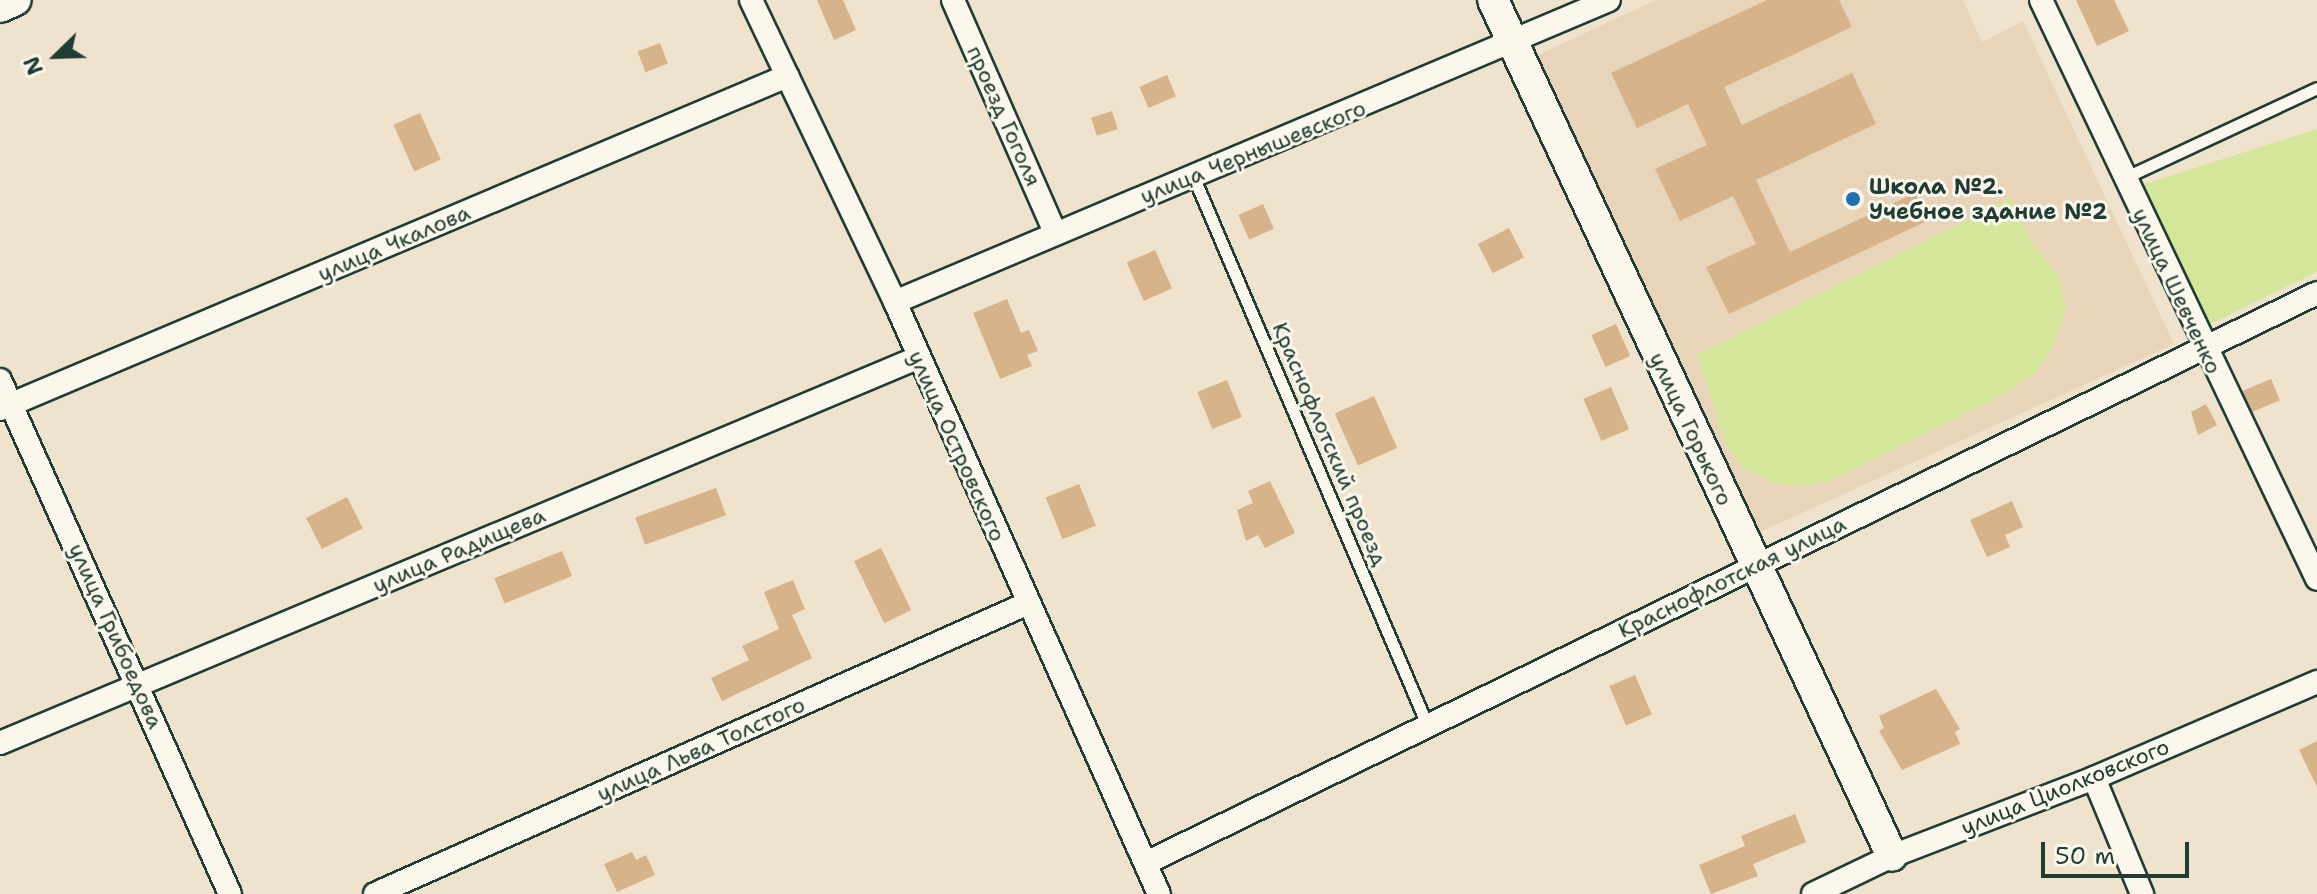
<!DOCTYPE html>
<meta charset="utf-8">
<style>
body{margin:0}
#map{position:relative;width:2317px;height:894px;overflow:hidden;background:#f0e3ce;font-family:"Shantell Sans",sans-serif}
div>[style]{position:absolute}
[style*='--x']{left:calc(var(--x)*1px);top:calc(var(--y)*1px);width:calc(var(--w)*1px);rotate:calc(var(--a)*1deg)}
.built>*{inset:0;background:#e8d5b9}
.green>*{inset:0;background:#d3e69a}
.building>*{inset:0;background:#d7b389;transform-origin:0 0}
.roads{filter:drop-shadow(2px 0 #1f3d34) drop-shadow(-2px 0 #1f3d34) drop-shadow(0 2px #1f3d34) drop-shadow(0 -2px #1f3d34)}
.lane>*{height:11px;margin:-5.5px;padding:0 5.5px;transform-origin:5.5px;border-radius:5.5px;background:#fbf7ec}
.street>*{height:22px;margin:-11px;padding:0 11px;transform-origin:11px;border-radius:11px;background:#fbf7ec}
.secondary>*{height:30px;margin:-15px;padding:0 15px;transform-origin:15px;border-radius:15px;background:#fbf7ec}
.dots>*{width:22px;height:22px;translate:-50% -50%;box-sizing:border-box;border:4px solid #fbf7ec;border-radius:50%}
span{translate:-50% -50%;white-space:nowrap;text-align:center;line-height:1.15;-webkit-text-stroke:6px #fbf7ec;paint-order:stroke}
.street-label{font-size:22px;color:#1f3d34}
.poi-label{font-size:22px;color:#1f3d34;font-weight:700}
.left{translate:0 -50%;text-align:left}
.north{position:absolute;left:16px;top:16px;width:80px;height:80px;-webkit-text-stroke:6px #fbf7ec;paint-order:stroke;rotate:247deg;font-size:22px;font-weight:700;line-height:32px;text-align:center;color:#1f3d34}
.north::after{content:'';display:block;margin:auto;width:28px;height:36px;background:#1f3d34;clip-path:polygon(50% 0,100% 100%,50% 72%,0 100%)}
.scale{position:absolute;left:2041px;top:842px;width:148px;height:36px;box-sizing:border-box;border:4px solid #1f3d34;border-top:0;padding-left:10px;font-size:24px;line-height:28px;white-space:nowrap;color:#1f3d34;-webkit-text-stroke:6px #fbf7ec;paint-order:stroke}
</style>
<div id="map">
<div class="built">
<div style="clip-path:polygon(1656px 0,1963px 0,1982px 42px,2023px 21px,2174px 344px,1747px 538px,1538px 55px)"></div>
</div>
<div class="green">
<div style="clip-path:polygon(2317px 129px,2317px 272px,2202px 328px,2132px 188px)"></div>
<div style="clip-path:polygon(2011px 198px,2030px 241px,2056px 272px,2066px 307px,2056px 342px,2035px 373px,1998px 398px,1830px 481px,1801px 486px,1771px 482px,1743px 468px,1725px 442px,1697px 355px)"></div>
</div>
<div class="building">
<div style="clip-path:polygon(817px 0,843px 0,856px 30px,834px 40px)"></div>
<div style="clip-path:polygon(1767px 0,1839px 0,1852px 27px,1724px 87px,1742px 125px,1852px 73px,1876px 124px,1756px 180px,1790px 252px,1915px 193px,1929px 220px,1729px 314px,1706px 267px,1756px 244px,1733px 196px,1680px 221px,1655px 169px,1707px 145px,1688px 104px,1637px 128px,1611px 73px)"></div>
<div style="clip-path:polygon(2076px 0,2114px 0,2129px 31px,2097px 46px)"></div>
<div style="left:660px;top:43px;width:22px;height:24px;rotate:69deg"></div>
<div style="left:1167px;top:75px;width:23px;height:30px;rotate:67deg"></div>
<div style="left:1112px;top:111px;width:19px;height:22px;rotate:72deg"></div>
<div style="left:420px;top:113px;width:51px;height:29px;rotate:66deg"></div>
<div style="left:1263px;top:204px;width:27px;height:27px;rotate:66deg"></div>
<div style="left:1509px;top:228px;width:33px;height:35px;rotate:63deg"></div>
<div style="left:1155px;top:250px;width:42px;height:31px;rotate:66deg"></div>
<div style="clip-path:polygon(1007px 299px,1021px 333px,1029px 330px,1038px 351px,1027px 355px,1032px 366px,1000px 379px,973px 313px)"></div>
<div style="left:1616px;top:324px;width:35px;height:27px;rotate:66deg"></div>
<div style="left:2271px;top:379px;width:23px;height:31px;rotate:67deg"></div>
<div style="left:1227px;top:380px;width:40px;height:32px;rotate:68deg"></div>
<div style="left:1611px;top:387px;width:46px;height:30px;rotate:67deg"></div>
<div style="left:1374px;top:396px;width:57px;height:43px;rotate:66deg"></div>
<div style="clip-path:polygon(2206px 404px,2217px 425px,2198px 435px,2191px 412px)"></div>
<div style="clip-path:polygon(1270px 481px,1295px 533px,1265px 548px,1258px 535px,1246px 541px,1237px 510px,1253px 503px,1248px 491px)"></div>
<div style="left:1079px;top:484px;width:45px;height:36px;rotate:68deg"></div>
<div style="left:716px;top:488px;width:29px;height:86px;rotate:70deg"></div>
<div style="left:347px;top:497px;width:35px;height:46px;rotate:63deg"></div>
<div style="clip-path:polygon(2012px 501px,2023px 527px,2005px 535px,2010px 547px,1987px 557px,1970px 520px)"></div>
<div style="left:881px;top:548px;width:69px;height:30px;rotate:64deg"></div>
<div style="left:562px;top:551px;width:27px;height:73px;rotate:68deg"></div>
<div style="clip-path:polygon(793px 580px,805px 609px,792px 615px,812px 658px,722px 701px,711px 678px,749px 660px,742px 646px,779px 629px,764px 592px)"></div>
<div style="left:1635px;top:675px;width:43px;height:28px;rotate:67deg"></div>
<div style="clip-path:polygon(1936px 689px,1960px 729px,1955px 732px,1960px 744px,1902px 770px,1879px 731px,1884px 728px,1879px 716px)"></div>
<div style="clip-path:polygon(2317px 741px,2317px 787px,2299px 750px)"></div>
<div style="clip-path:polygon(1795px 814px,1806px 842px,1753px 864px,1758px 876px,1711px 894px,1699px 865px,1745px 846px,1741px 836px)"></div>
<div style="clip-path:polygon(632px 852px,636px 860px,646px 855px,655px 875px,617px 892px,604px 864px)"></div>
</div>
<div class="roads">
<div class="lane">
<div style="--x:1194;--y:178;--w:597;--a:66.91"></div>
<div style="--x:2124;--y:178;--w:213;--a:-25"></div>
</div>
<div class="street">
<div style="--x:751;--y:0;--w:335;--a:64.5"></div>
<div style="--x:895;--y:302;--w:648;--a:65.97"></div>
<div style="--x:953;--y:0;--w:253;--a:66.3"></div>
<div style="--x:2041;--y:0;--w:641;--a:64.51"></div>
<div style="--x:895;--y:302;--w:775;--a:-22.93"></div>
<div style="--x:0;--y:380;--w:563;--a:65.89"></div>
<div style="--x:0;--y:409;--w:855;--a:-22.93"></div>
<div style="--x:0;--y:743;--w:995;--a:-22.77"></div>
<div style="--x:2094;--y:778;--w:126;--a:67.5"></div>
<div style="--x:1148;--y:862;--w:1300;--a:-25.95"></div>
<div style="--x:375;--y:894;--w:713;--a:-24.01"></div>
<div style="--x:1813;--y:894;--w:88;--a:-25.7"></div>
<div style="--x:1892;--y:856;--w:217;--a:-21.1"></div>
<div style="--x:2094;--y:778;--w:243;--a:-23.3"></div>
</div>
<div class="secondary">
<div style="--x:1493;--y:0;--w:944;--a:65.01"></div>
<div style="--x:0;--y:7;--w:17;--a:-24"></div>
</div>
</div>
<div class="dots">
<div style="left:1853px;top:199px;background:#1f6fb2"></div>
</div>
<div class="street-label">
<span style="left:1004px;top:116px;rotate:66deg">проезд Гоголя</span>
<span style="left:1253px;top:152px;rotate:-22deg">улица Чернышевского</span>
<span style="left:394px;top:243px;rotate:-23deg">улица Чкалова</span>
<span style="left:2177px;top:291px;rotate:65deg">улица Шевченко</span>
<span style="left:1691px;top:429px;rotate:65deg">улица Горького</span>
<span style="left:1330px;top:444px;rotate:67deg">Краснофлотский проезд</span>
<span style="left:957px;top:446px;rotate:66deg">улица Островского</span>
<span style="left:459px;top:550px;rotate:-23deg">улица Радищева</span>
<span style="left:1732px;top:577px;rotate:-26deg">Краснофлотская улица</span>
<span style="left:116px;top:636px;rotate:66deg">улица Грибоедова</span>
<span style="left:701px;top:749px;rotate:-24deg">улица Льва Толстого</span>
<span style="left:2065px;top:787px;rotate:-22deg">улица Циолковского</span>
</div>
<div class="poi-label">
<span class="left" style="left:1869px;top:199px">Школа №2.<br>Учебное здание №2</span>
</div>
<div class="north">N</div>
<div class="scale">50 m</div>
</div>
